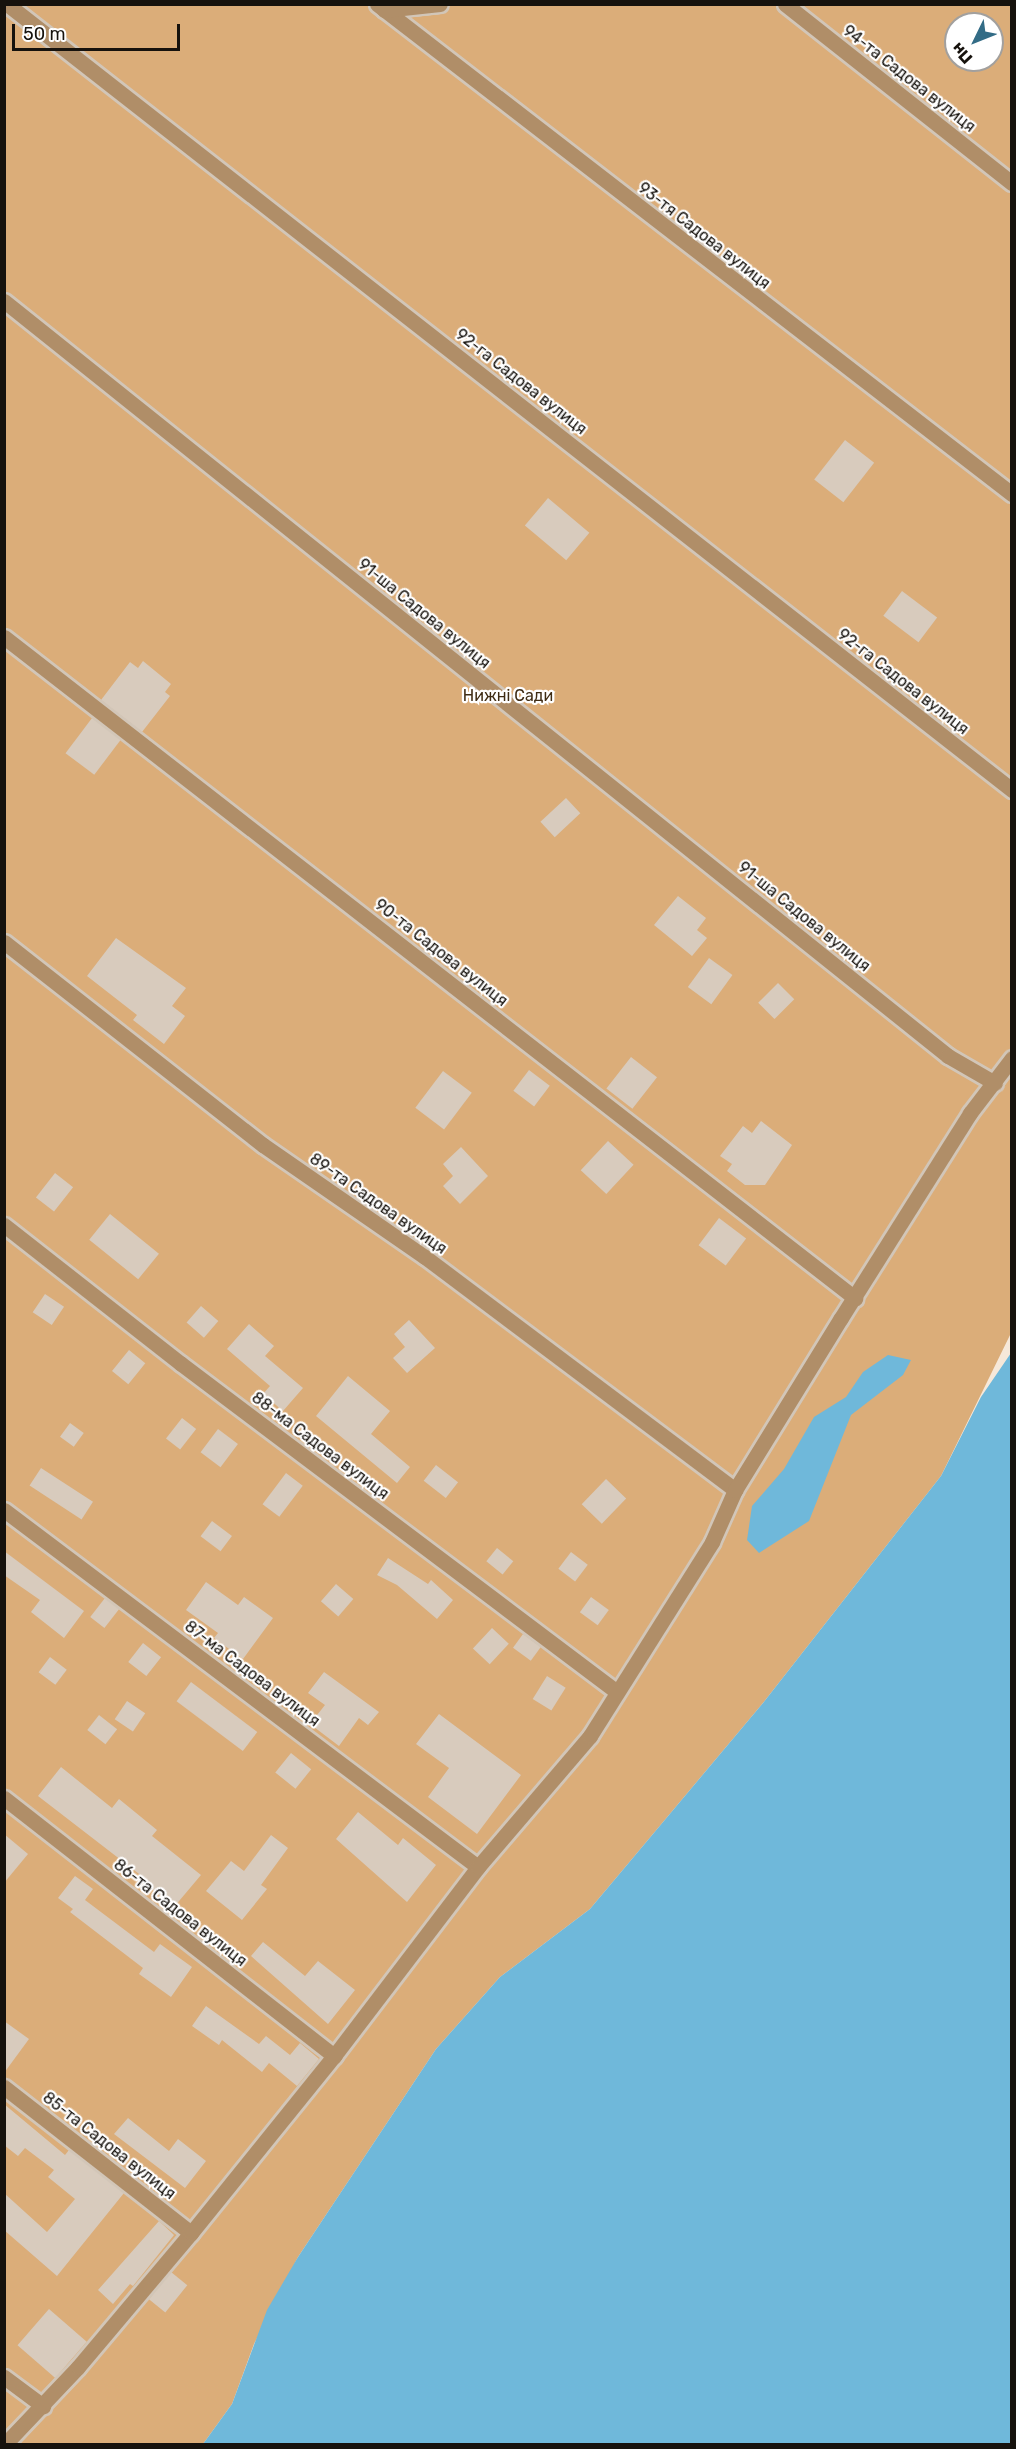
<!DOCTYPE html>
<meta charset="utf-8">
<style>
body{margin:0}
#map{position:relative;width:1016px;height:2449px;overflow:hidden;background:#f6e8d9;font-family:Rubik,sans-serif}
div>[style]{position:absolute}
[style*='--x']{left:calc(var(--x)*1px);top:calc(var(--y)*1px);width:calc(var(--w)*1px);rotate:calc(var(--a)*1deg)}
.green>*{inset:0;background:#dbad79}
.water>*{inset:0;background:#6fb8da}
.building>*{inset:0;background:#d8cbbd;transform-origin:0 0}
.roads{filter:drop-shadow(2px 0 #d2c6b8) drop-shadow(-2px 0 #d2c6b8) drop-shadow(0 2px #d2c6b8) drop-shadow(0 -2px #d2c6b8)}
.minor>*{height:15px;margin:-7.5px;padding:0 7.5px;transform-origin:7.5px;border-radius:7.5px;background:#b08e68}
span{translate:-50% -50%;white-space:nowrap;text-align:center;line-height:1.15;-webkit-text-stroke:4.5px #fff;paint-order:stroke}
.street-label{font-size:16px;color:#16120d}
.park-label{font-size:16px;color:#3f2c14}
.frame{position:absolute;inset:0;border:6px solid #16120d;pointer-events:none}
.north{position:absolute;left:944px;top:12px;width:60px;height:60px;box-sizing:border-box;background:#fff;border:2px solid #a2a09e;border-radius:50%;rotate:227deg;font-size:16px;font-weight:700;line-height:24px;text-align:center;color:#16120d}
.north::after{content:'';display:block;margin:auto;width:21px;height:27px;background:#336c86;clip-path:polygon(50% 0,100% 100%,50% 72%,0 100%)}
.scale{position:absolute;left:12px;top:24px;width:168px;height:27px;box-sizing:border-box;border:3px solid #16120d;border-top:0;padding-left:8px;font-size:18px;line-height:21px;white-space:nowrap;color:#16120d;-webkit-text-stroke:4px #fff;paint-order:stroke}
</style>
<div id="map">
<div class="green">
<div style="clip-path:polygon(evenodd,5px 5px,1011px 5px,1011px 1333px,941px 1476px,763px 1703px,590px 1909px,500px 1977px,436px 2049px,298px 2257px,254px 2344px,232px 2404px,203px 2444px,5px 2444px,5px 5px,956px 24px,992px 24px,992px 60px,956px 60px,956px 24px)"></div>
</div>
<div class="water">
<div style="clip-path:polygon(1011px 1353px,1011px 2444px,203px 2444px,232px 2404px,267px 2310px,298px 2257px,436px 2049px,500px 1977px,590px 1909px,763px 1703px,941px 1476px,981px 1397px)"></div>
<div style="clip-path:polygon(888px 1355px,911px 1360px,903px 1375px,851px 1415px,809px 1521px,759px 1553px,747px 1540px,752px 1506px,784px 1469px,814px 1417px,846px 1397px,863px 1372px)"></div>
</div>
<div class="building">
<div style="left:845px;top:440px;width:37px;height:50px;rotate:38deg"></div>
<div style="left:548px;top:498px;width:54px;height:36px;rotate:40deg"></div>
<div style="left:902px;top:591px;width:44px;height:31px;rotate:37deg"></div>
<div style="clip-path:polygon(143px 661px,171px 684px,165px 692px,170px 696px,142px 732px,101px 700px,130px 662px,138px 668px)"></div>
<div style="left:92px;top:718px;width:36px;height:44px;rotate:37deg"></div>
<div style="left:566px;top:798px;width:21px;height:35px;rotate:47deg"></div>
<div style="clip-path:polygon(678px 896px,706px 918px,697px 930px,707px 938px,692px 956px,654px 925px)"></div>
<div style="clip-path:polygon(116px 938px,186px 988px,172px 1006px,185px 1016px,164px 1044px,133px 1020px,137px 1015px,87px 976px)"></div>
<div style="left:709px;top:958px;width:29px;height:36px;rotate:36deg"></div>
<div style="left:778px;top:983px;width:23px;height:28px;rotate:45deg"></div>
<div style="left:631px;top:1057px;width:33px;height:40px;rotate:38deg"></div>
<div style="left:529px;top:1070px;width:26px;height:26px;rotate:37deg"></div>
<div style="left:443px;top:1071px;width:36px;height:46px;rotate:37deg"></div>
<div style="clip-path:polygon(761px 1121px,792px 1145px,765px 1185px,745px 1185px,727px 1171px,732px 1164px,720px 1156px,743px 1126px,752px 1133px)"></div>
<div style="left:608px;top:1141px;width:35px;height:40px;rotate:43deg"></div>
<div style="clip-path:polygon(461px 1147px,488px 1176px,460px 1204px,443px 1186px,453px 1176px,443px 1164px)"></div>
<div style="left:55px;top:1173px;width:23px;height:31px;rotate:38deg"></div>
<div style="left:110px;top:1214px;width:63px;height:33px;rotate:39deg"></div>
<div style="left:719px;top:1218px;width:34px;height:34px;rotate:37deg"></div>
<div style="left:45px;top:1294px;width:23px;height:22px;rotate:34deg"></div>
<div style="left:201px;top:1306px;width:23px;height:22px;rotate:41deg"></div>
<div style="clip-path:polygon(409px 1320px,435px 1348px,407px 1373px,393px 1358px,405px 1347px,394px 1334px)"></div>
<div style="clip-path:polygon(249px 1324px,274px 1346px,265px 1356px,303px 1388px,283px 1411px,263px 1394px,270px 1386px,227px 1349px)"></div>
<div style="left:129px;top:1350px;width:21px;height:27px;rotate:39deg"></div>
<div style="clip-path:polygon(348px 1376px,390px 1411px,371px 1434px,410px 1467px,397px 1483px,316px 1416px)"></div>
<div style="left:182px;top:1418px;width:18px;height:26px;rotate:38deg"></div>
<div style="left:70px;top:1423px;width:17px;height:17px;rotate:36deg"></div>
<div style="left:218px;top:1429px;width:25px;height:29px;rotate:37deg"></div>
<div style="left:436px;top:1465px;width:28px;height:20px;rotate:38deg"></div>
<div style="left:41px;top:1468px;width:62px;height:21px;rotate:33deg"></div>
<div style="left:286px;top:1473px;width:21px;height:39px;rotate:37deg"></div>
<div style="left:606px;top:1479px;width:28px;height:35px;rotate:44deg"></div>
<div style="left:212px;top:1521px;width:25px;height:19px;rotate:37deg"></div>
<div style="left:497px;top:1548px;width:21px;height:17px;rotate:39deg"></div>
<div style="clip-path:polygon(4px 1551px,84px 1611px,64px 1638px,31px 1612px,40px 1600px,4px 1575px)"></div>
<div style="left:571px;top:1552px;width:21px;height:21px;rotate:37deg"></div>
<div style="clip-path:polygon(388px 1558px,428px 1584px,431px 1580px,453px 1600px,437px 1619px,397px 1585px,377px 1575px)"></div>
<div style="clip-path:polygon(206px 1582px,238px 1605px,244px 1597px,273px 1618px,243px 1659px,214px 1638px,218px 1633px,186px 1610px)"></div>
<div style="left:336px;top:1584px;width:23px;height:23px;rotate:41deg"></div>
<div style="left:591px;top:1597px;width:22px;height:19px;rotate:36deg"></div>
<div style="left:105px;top:1598px;width:18px;height:24px;rotate:38deg"></div>
<div style="left:492px;top:1628px;width:23px;height:28px;rotate:43deg"></div>
<div style="left:523px;top:1634px;width:22px;height:17px;rotate:36deg"></div>
<div style="left:143px;top:1643px;width:23px;height:24px;rotate:38deg"></div>
<div style="left:50px;top:1657px;width:21px;height:19px;rotate:37deg"></div>
<div style="clip-path:polygon(324px 1672px,379px 1712px,368px 1725px,359px 1718px,339px 1746px,310px 1724px,325px 1705px,308px 1693px)"></div>
<div style="left:547px;top:1676px;width:22px;height:27px;rotate:32deg"></div>
<div style="left:191px;top:1682px;width:83px;height:24px;rotate:37deg"></div>
<div style="left:127px;top:1701px;width:22px;height:22px;rotate:34deg"></div>
<div style="clip-path:polygon(439px 1714px,521px 1775px,477px 1834px,428px 1797px,449px 1768px,416px 1744px)"></div>
<div style="left:99px;top:1715px;width:23px;height:19px;rotate:38deg"></div>
<div style="left:291px;top:1753px;width:26px;height:25px;rotate:39deg"></div>
<div style="clip-path:polygon(61px 1767px,112px 1808px,119px 1799px,157px 1830px,152px 1836px,201px 1875px,174px 1907px,140px 1880px,143px 1877px,38px 1796px)"></div>
<div style="clip-path:polygon(358px 1812px,398px 1845px,403px 1838px,436px 1865px,407px 1902px,336px 1839px)"></div>
<div style="clip-path:polygon(4px 1834px,28px 1854px,4px 1883px)"></div>
<div style="clip-path:polygon(271px 1835px,288px 1848px,261px 1885px,267px 1889px,242px 1920px,206px 1891px,231px 1861px,244px 1871px)"></div>
<div style="clip-path:polygon(75px 1876px,93px 1889px,85px 1900px,154px 1952px,160px 1944px,192px 1967px,171px 1997px,139px 1974px,143px 1968px,70px 1912px,73px 1909px,58px 1898px)"></div>
<div style="clip-path:polygon(263px 1942px,305px 1976px,318px 1961px,355px 1990px,328px 2024px,251px 1956px)"></div>
<div style="clip-path:polygon(206px 2006px,259px 2044px,266px 2036px,290px 2055px,300px 2043px,319px 2059px,297px 2086px,269px 2063px,262px 2072px,222px 2040px,219px 2045px,192px 2026px)"></div>
<div style="clip-path:polygon(4px 2021px,29px 2039px,4px 2073px)"></div>
<div style="clip-path:polygon(4px 2104px,65px 2155px,69px 2150px,124px 2193px,57px 2276px,4px 2230px,4px 2193px,47px 2232px,75px 2199px,48px 2177px,54px 2170px,25px 2148px,18px 2156px,4px 2145px)"></div>
<div style="clip-path:polygon(128px 2118px,169px 2151px,178px 2139px,206px 2161px,185px 2188px,114px 2134px)"></div>
<div style="clip-path:polygon(159px 2221px,174px 2235px,133px 2286px,130px 2284px,113px 2304px,98px 2290px)"></div>
<div style="left:171px;top:2272px;width:21px;height:35px;rotate:39deg"></div>
<div style="left:49px;top:2309px;width:50px;height:48px;rotate:41deg"></div>
</div>
<div class="roads">
<div class="minor">
<div style="--x:7;--y:4;--w:1276;--a:38.03"></div>
<div style="--x:377;--y:4;--w:802;--a:37.66"></div>
<div style="--x:785;--y:4;--w:289;--a:38.3"></div>
<div style="--x:384;--y:10;--w:56;--a:-6.1"></div>
<div style="--x:4;--y:301;--w:1209;--a:38.65"></div>
<div style="--x:948;--y:1056;--w:54;--a:29.9"></div>
<div style="--x:4;--y:637;--w:1078;--a:37.84"></div>
<div style="--x:4;--y:942;--w:329;--a:38.1"></div>
<div style="--x:263;--y:1145;--w:197;--a:34.7"></div>
<div style="--x:425;--y:1257;--w:388;--a:36.9"></div>
<div style="--x:4;--y:1225;--w:224;--a:38.1"></div>
<div style="--x:180;--y:1363;--w:547;--a:36.97"></div>
<div style="--x:4;--y:1510;--w:593;--a:36.99"></div>
<div style="--x:4;--y:1798;--w:419;--a:38"></div>
<div style="--x:4;--y:2087;--w:237;--a:38"></div>
<div style="--x:4;--y:2377;--w:49;--a:36.6"></div>
<div style="--x:5;--y:2444;--w:106;--a:-46.5"></div>
<div style="--x:78;--y:2367;--w:175;--a:-49.9"></div>
<div style="--x:191;--y:2233;--w:228;--a:-51.1"></div>
<div style="--x:334;--y:2056;--w:238;--a:-52.7"></div>
<div style="--x:478;--y:1867;--w:172;--a:-49.5"></div>
<div style="--x:590;--y:1736;--w:229;--a:-57.8"></div>
<div style="--x:712;--y:1542;--w:57;--a:-66.1"></div>
<div style="--x:735;--y:1490;--w:202;--a:-58.4"></div>
<div style="--x:841;--y:1318;--w:242;--a:-57.8"></div>
<div style="--x:970;--y:1113;--w:69;--a:-52.6"></div>
</div>
</div>
<div class="street-label">
<span style="left:909px;top:79px;rotate:38deg">94-та Садова вулиця</span>
<span style="left:704px;top:236px;rotate:38deg">93-тя Садова вулиця</span>
<span style="left:521px;top:382px;rotate:38deg">92-га Садова вулиця</span>
<span style="left:424px;top:614px;rotate:39deg">91-ша Садова вулиця</span>
<span style="left:903px;top:682px;rotate:38deg">92-га Садова вулиця</span>
<span style="left:804px;top:917px;rotate:39deg">91-ша Садова вулиця</span>
<span style="left:441px;top:953px;rotate:38deg">90-та Садова вулиця</span>
<span style="left:378px;top:1204px;rotate:35deg">89-та Садова вулиця</span>
<span style="left:320px;top:1446px;rotate:37deg">88-ма Садова вулиця</span>
<span style="left:252px;top:1674px;rotate:37deg">87-ма Садова вулиця</span>
<span style="left:180px;top:1913px;rotate:38deg">86-та Садова вулиця</span>
<span style="left:109px;top:2146px;rotate:38deg">85-та Садова вулиця</span>
</div>
<div class="park-label">
<span style="left:508px;top:696px">Нижні Сади</span>
</div>
<div class="frame"></div>
<div class="north">Пн</div>
<div class="scale">50 m</div>
</div>
